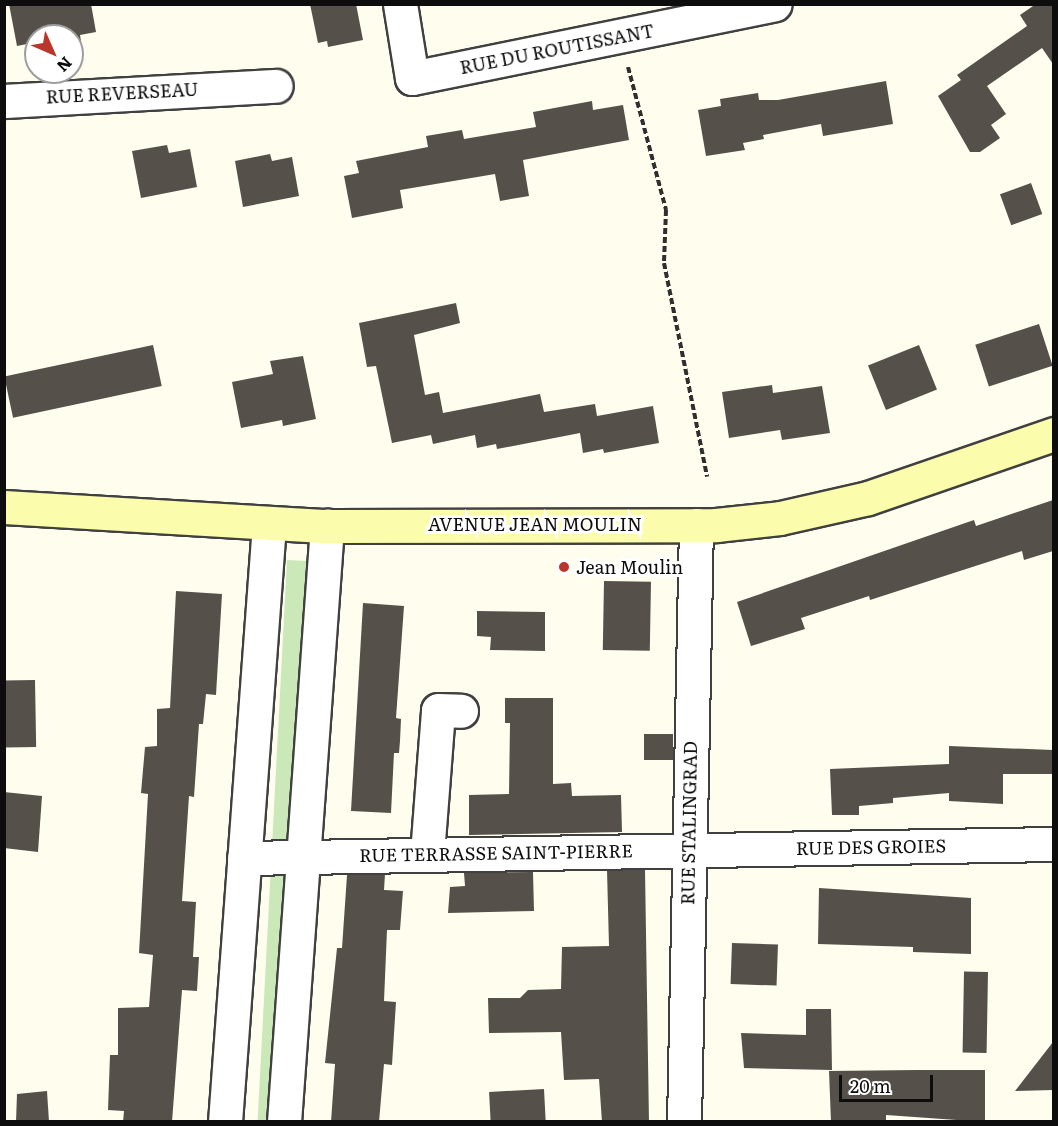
<!DOCTYPE html>
<style>
body{margin:0}
#map{position:relative;width:1058px;height:1126px;overflow:hidden;background:#fefdee;font-family:Literata,serif}
div>[style]{position:absolute}
[style*='--x']{left:calc(var(--x)*1px);top:calc(var(--y)*1px);width:calc(var(--w)*1px);rotate:calc(var(--a)*1deg)}
.green>*{inset:0;background:#cbe8b9;transform-origin:0 0}
.building>*{inset:0;background:#56504a;transform-origin:0 0}
.path>*{height:4px;margin-top:-2px;transform-origin:0;background:repeating-linear-gradient(90deg,#2f2f2f 0 6px,transparent 0 9px)}
.roads{filter:drop-shadow(2px 0 #404040) drop-shadow(-2px 0 #404040) drop-shadow(0 2px #404040) drop-shadow(0 -2px #404040)}
.minor>*{height:33px;margin:-16.5px;padding:0 16.5px;transform-origin:16.5px;border-radius:16.5px;background:#fff}
.secondary>*{height:33px;margin:-16.5px;padding:0 16.5px;transform-origin:16.5px;border-radius:16.5px;background:#fbfcac}
.dots>*{width:16px;height:16px;translate:-50% -50%;box-sizing:border-box;border:3px solid #fff;border-radius:50%}
span{translate:-50% -50%;white-space:nowrap;text-align:center;line-height:1.15;-webkit-text-stroke:6px #fff;paint-order:stroke}
.street-label{font-size:18px;color:#0d0d0d}
.poi-label{font-size:18px;color:#0d0d0d}
.left{translate:0 -50%;text-align:left}
.frame{position:absolute;inset:0;border:6px solid #0d0d0d;pointer-events:none}
.north{position:absolute;left:24px;top:24px;width:60px;height:60px;box-sizing:border-box;background:#fff;border:2px solid #9e9e9e;border-radius:50%;rotate:135deg;font-size:16px;font-weight:700;line-height:24px;text-align:center;color:#0d0d0d}
.north::after{content:'';display:block;margin:auto;width:21px;height:27px;background:#b9362a;clip-path:polygon(50% 0,100% 100%,50% 72%,0 100%)}
.scale{position:absolute;left:839px;top:1075px;width:94px;height:27px;box-sizing:border-box;border:3px solid #0d0d0d;border-top:0;padding-left:8px;font-size:18px;line-height:21px;white-space:nowrap;color:#0d0d0d;-webkit-text-stroke:4px #fff;paint-order:stroke}
</style>
<div id="map">
<div class="green">
<div style="left:287px;top:560px;width:20px;height:563px;rotate:3deg"></div>
</div>
<div class="building">
<div style="clip-path:polygon(9px 4px,91px 4px,96px 32px,80px 35px,81px 41px,72px 43px,72px 36px,36px 36px,36px 49px,32px 43px,17px 46px)"></div>
<div style="clip-path:polygon(310px 4px,356px 4px,363px 40px,328px 47px,327px 41px,318px 43px)"></div>
<div style="clip-path:polygon(1036px 4px,1053px 4px,1053px 64px,1042px 48px,987px 86px,1006px 114px,991px 125px,1000px 138px,980px 152px,970px 152px,938px 96px,961px 80px,957px 75px,1027px 26px,1020px 15px)"></div>
<div style="clip-path:polygon(886px 81px,893px 124px,823px 136px,821px 124px,763px 135px,764px 139px,743px 143px,745px 150px,706px 156px,698px 110px,721px 106px,720px 99px,758px 93px,759px 100px,778px 100px)"></div>
<div style="clip-path:polygon(592px 101px,593px 110px,623px 105px,629px 140px,523px 160px,529px 196px,500px 201px,495px 174px,400px 190px,403px 208px,352px 218px,344px 176px,359px 173px,356px 161px,428px 147px,426px 136px,462px 130px,464px 139px,536px 127px,533px 112px)"></div>
<div style="clip-path:polygon(167px 145px,169px 153px,190px 149px,197px 187px,141px 198px,132px 151px)"></div>
<div style="clip-path:polygon(270px 154px,272px 161px,292px 157px,299px 196px,243px 207px,235px 161px)"></div>
<div style="left:1031px;top:183px;width:33px;height:33px;rotate:70deg"></div>
<div style="clip-path:polygon(456px 303px,460px 323px,414px 335px,425px 395px,439px 392px,443px 413px,540px 394px,544px 412px,595px 404px,597px 416px,653px 406px,659px 443px,604px 453px,603px 449px,583px 453px,580px 433px,497px 449px,496px 444px,477px 448px,475px 435px,433px 444px,431px 435px,392px 443px,376px 366px,367px 367px,359px 323px)"></div>
<div style="left:1039px;top:324px;width:44px;height:67px;rotate:72deg"></div>
<div style="left:153px;top:345px;width:42px;height:152px;rotate:78deg"></div>
<div style="left:919px;top:345px;width:48px;height:55px;rotate:68deg"></div>
<div style="clip-path:polygon(303px 356px,316px 419px,283px 426px,282px 420px,241px 428px,232px 382px,273px 374px,270px 361px)"></div>
<div style="clip-path:polygon(772px 385px,773px 393px,822px 386px,830px 433px,782px 440px,780px 430px,729px 438px,722px 392px)"></div>
<div style="clip-path:polygon(1053px 500px,1053px 551px,1024px 560px,1022px 551px,870px 600px,869px 596px,801px 618px,805px 629px,751px 646px,737px 602px,974px 520px,976px 526px)"></div>
<div style="left:604px;top:581px;width:47px;height:69px;rotate:1deg"></div>
<div style="clip-path:polygon(176px 591px,222px 594px,216px 695px,206px 694px,203px 724px,199px 724px,194px 797px,189px 796px,182px 901px,196px 902px,193px 957px,199px 957px,197px 991px,182px 990px,172px 1122px,123px 1122px,124px 1111px,108px 1110px,110px 1055px,118px 1055px,118px 1008px,149px 1007px,153px 955px,139px 953px,148px 794px,141px 793px,145px 747px,157px 746px,157px 709px,170px 708px)"></div>
<div style="clip-path:polygon(363px 603px,404px 606px,396px 718px,401px 719px,400px 741px,399px 753px,394px 753px,391px 813px,351px 811px)"></div>
<div style="clip-path:polygon(477px 611px,545px 612px,545px 651px,490px 650px,491px 637px,477px 636px)"></div>
<div style="left:35px;top:680px;width:67px;height:31px;rotate:89deg"></div>
<div style="clip-path:polygon(505px 698px,553px 698px,553px 784px,571px 783px,572px 796px,621px 795px,622px 832px,469px 835px,469px 795px,509px 794px,510px 723px,505px 723px)"></div>
<div style="left:644px;top:734px;width:29px;height:26px"></div>
<div style="clip-path:polygon(949px 746px,1053px 750px,1053px 774px,1003px 774px,1003px 804px,949px 801px,949px 793px,893px 798px,893px 803px,859px 806px,859px 815px,832px 815px,830px 769px,949px 764px)"></div>
<div style="clip-path:polygon(4px 792px,42px 796px,38px 852px,4px 848px)"></div>
<div style="clip-path:polygon(607px 870px,645px 870px,649px 1122px,602px 1122px,599px 1079px,564px 1080px,561px 1032px,489px 1033px,488px 998px,520px 998px,528px 990px,561px 989px,562px 947px,609px 946px)"></div>
<div style="clip-path:polygon(533px 872px,534px 911px,448px 913px,450px 887px,465px 886px,464px 873px)"></div>
<div style="clip-path:polygon(385px 874px,384px 890px,403px 891px,400px 930px,387px 930px,384px 1001px,396px 1002px,392px 1065px,384px 1064px,379px 1122px,331px 1122px,335px 1064px,325px 1063px,337px 948px,342px 948px,347px 875px)"></div>
<div style="clip-path:polygon(819px 888px,971px 898px,971px 954px,913px 952px,913px 947px,818px 944px)"></div>
<div style="left:732px;top:943px;width:46px;height:41px;rotate:2deg"></div>
<div style="left:988px;top:972px;width:81px;height:24px;rotate:91deg"></div>
<div style="clip-path:polygon(806px 1009px,831px 1009px,832px 1070px,744px 1068px,741px 1033px,806px 1035px)"></div>
<div style="clip-path:polygon(1053px 1042px,1053px 1090px,1015px 1091px)"></div>
<div style="clip-path:polygon(917px 1070px,985px 1070px,985px 1122px,886px 1115px,886px 1122px,831px 1122px,829px 1071px)"></div>
<div style="left:544px;top:1089px;width:33px;height:55px;rotate:87deg"></div>
<div style="clip-path:polygon(47px 1091px,49px 1122px,16px 1122px,17px 1094px)"></div>
</div>
<div class="path">
<div style="--x:628;--y:67;--w:148;--a:75.1"></div>
<div style="--x:666;--y:210;--w:53;--a:92.2"></div>
<div style="--x:664;--y:263;--w:218;--a:78.6"></div>
</div>
<div class="roads">
<div class="minor">
<div style="--x:400;--y:4;--w:75;--a:80.8"></div>
<div style="--x:412;--y:78;--w:370;--a:-11.5"></div>
<div style="--x:4;--y:101;--w:272;--a:-3.2"></div>
<div style="--x:427;--y:854;--w:144;--a:-85.6"></div>
<div style="--x:438;--y:710;--w:23;--a:2"></div>
<div style="--x:244;--y:858;--w:810;--a:-0.99"></div>
<div style="--x:225;--y:1122;--w:600;--a:-85.79"></div>
<div style="--x:284;--y:1122;--w:598;--a:-85.87"></div>
<div style="--x:684;--y:1122;--w:597;--a:-88.85"></div>
</div>
<div class="secondary">
<div style="--x:4;--y:507;--w:324;--a:3.4"></div>
<div style="--x:327;--y:526;--w:389;--a:-0.1"></div>
<div style="--x:716;--y:525;--w:64;--a:-6.2"></div>
<div style="--x:780;--y:518;--w:90;--a:-12.8"></div>
<div style="--x:868;--y:498;--w:197;--a:-19"></div>
</div>
</div>
<div class="dots">
<div style="left:564px;top:567px;background:#b9362a"></div>
</div>
<div class="street-label">
<span style="left:557px;top:49px;rotate:-11deg">RUE DU ROUTISSANT</span>
<span style="left:122px;top:93px;rotate:-3deg">RUE REVERSEAU</span>
<span style="left:535px;top:524px">AVENUE JEAN MOULIN</span>
<span style="left:689px;top:823px;rotate:-89deg">RUE STALINGRAD</span>
<span style="left:871px;top:847px;rotate:-1deg">RUE DES GROIES</span>
<span style="left:496px;top:853px;rotate:-1deg">RUE TERRASSE SAINT-PIERRE</span>
</div>
<div class="poi-label">
<span class="left" style="left:576px;top:567px">Jean Moulin</span>
</div>
<div class="frame"></div>
<div class="north">N</div>
<div class="scale">20 m</div>
</div>
